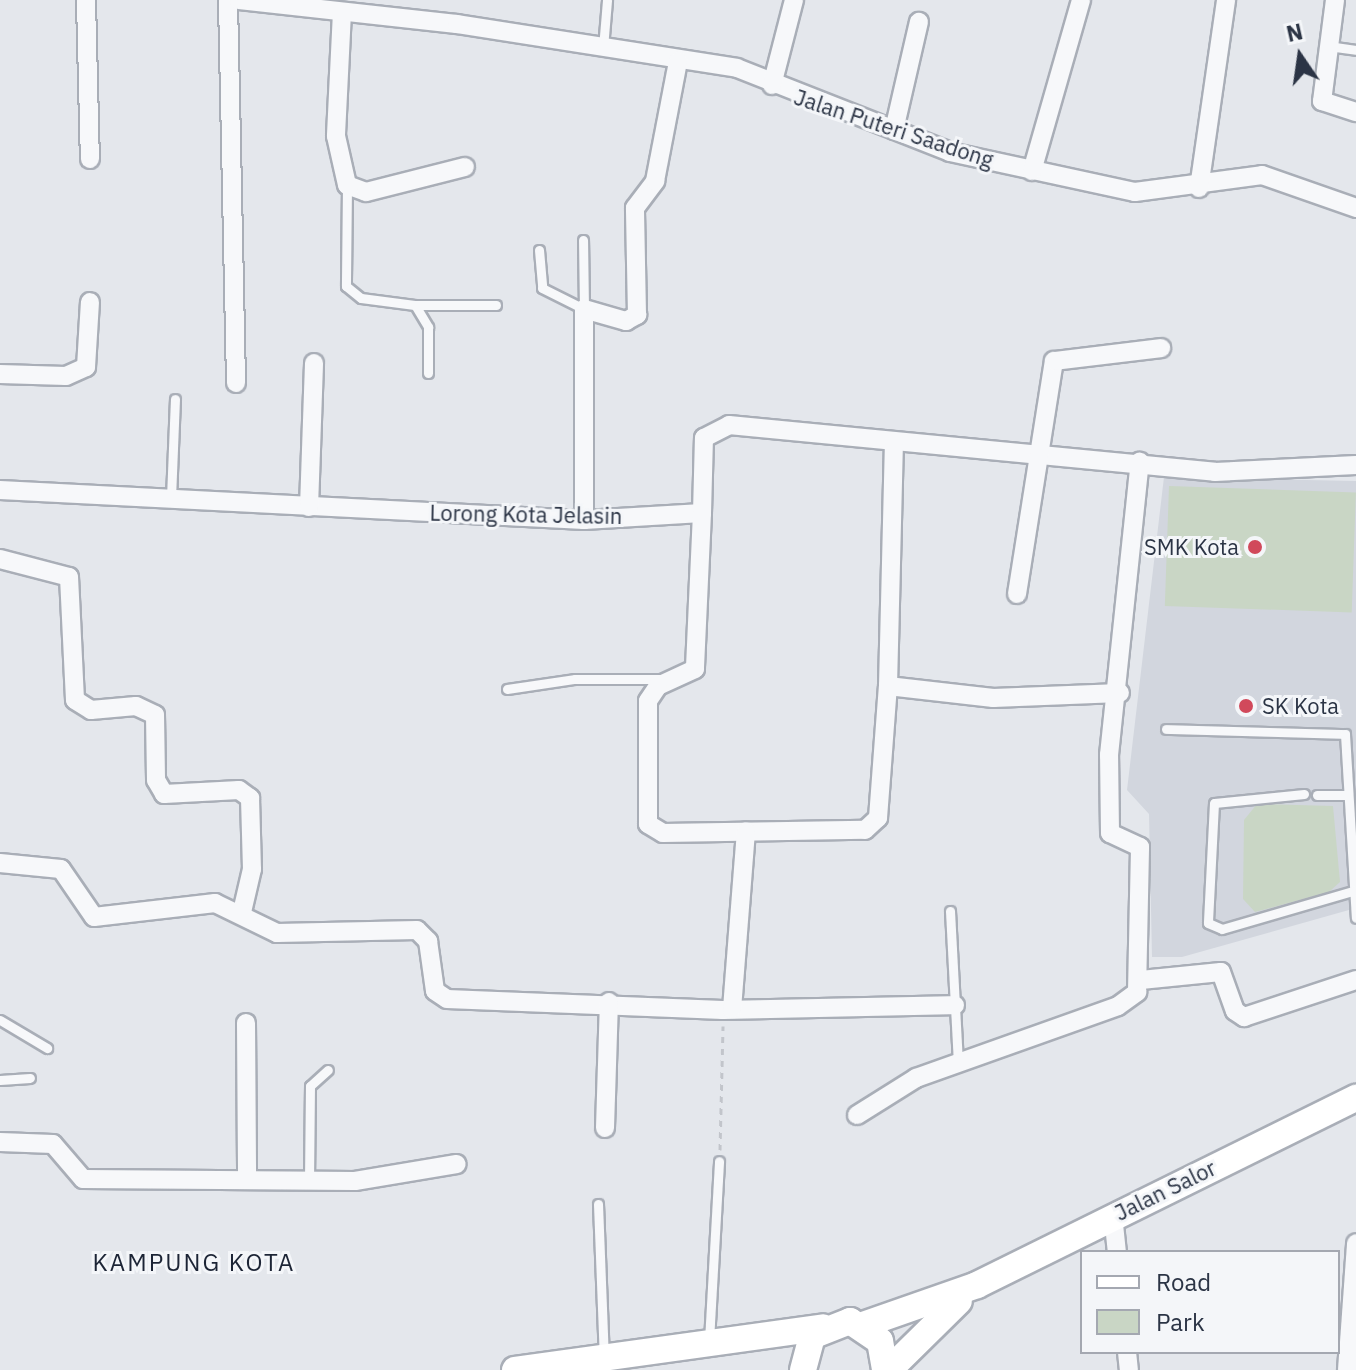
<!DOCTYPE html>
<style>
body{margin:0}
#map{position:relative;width:1356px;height:1370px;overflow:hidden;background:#e4e7ec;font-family:"IBM Plex Sans",sans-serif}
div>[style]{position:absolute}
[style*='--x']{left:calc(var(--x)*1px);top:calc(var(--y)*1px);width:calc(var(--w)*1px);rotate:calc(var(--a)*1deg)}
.built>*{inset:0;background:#d2d6de}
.green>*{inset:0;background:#c9d6c5;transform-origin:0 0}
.path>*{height:3px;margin-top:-1.5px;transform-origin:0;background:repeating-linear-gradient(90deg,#c2c5cb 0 6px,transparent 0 12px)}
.roads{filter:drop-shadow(2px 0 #a9aeb7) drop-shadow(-2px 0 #a9aeb7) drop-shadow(0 2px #a9aeb7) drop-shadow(0 -2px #a9aeb7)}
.service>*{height:9px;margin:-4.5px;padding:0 4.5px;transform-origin:4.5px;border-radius:4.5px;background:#f7f8fa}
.minor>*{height:18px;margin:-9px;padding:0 9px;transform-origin:9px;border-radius:9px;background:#f7f8fa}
.secondary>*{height:26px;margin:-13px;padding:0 13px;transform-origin:13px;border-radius:13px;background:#fff}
.dots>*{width:22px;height:22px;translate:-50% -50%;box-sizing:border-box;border:4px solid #f4f6f9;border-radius:50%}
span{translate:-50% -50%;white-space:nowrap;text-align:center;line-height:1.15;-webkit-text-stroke:6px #f4f6f9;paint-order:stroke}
.street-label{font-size:22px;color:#2b3445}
.poi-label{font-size:22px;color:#2b3445}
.right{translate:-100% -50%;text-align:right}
.left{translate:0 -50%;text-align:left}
.neighbourhood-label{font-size:24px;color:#1d2536;letter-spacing:2px}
.legend{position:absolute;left:1080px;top:1250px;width:260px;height:104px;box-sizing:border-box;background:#f4f6f9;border:2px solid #a4a8b1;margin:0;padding:10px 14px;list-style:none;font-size:24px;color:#2b3445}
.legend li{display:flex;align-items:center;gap:16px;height:40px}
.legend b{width:40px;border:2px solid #a4a8b1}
.north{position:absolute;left:1260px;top:16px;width:80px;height:80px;-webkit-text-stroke:6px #f4f6f9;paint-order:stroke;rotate:347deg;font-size:22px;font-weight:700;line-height:32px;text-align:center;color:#2b3445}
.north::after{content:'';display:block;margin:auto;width:28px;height:36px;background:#2b3445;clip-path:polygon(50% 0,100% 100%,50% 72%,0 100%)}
</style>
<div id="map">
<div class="built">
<div style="clip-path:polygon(1164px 477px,1356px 481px,1356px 908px,1182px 957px,1152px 957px,1149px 814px,1127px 790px)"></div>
</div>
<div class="green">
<div style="left:1169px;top:486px;width:187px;height:120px;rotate:2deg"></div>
<div style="clip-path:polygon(1257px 804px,1333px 806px,1340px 882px,1329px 892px,1255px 912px,1243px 899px,1244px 820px)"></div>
</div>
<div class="path">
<div style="--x:720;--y:1150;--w:124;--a:-88.6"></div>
</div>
<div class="roads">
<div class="service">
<div style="--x:1328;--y:46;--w:28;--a:8"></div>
<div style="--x:603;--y:48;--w:48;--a:-85.2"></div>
<div style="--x:347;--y:185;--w:101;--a:90.6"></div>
<div style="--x:346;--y:286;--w:19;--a:39"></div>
<div style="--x:361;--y:298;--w:54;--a:7.4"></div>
<div style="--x:415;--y:305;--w:26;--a:59"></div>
<div style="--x:428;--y:327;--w:46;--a:90"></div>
<div style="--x:539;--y:250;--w:38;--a:85"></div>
<div style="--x:542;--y:288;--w:47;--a:26.6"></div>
<div style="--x:584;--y:309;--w:69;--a:-90.8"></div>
<div style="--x:415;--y:305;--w:81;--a:0"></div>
<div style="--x:171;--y:498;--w:99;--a:-87.7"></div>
<div style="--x:507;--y:689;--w:69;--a:-8.4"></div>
<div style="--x:575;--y:679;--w:91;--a:0"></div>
<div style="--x:1166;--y:729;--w:179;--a:1.6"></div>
<div style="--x:1345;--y:734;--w:184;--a:86.6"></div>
<div style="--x:1304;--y:794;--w:90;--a:174.3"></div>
<div style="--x:1214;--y:803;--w:120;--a:92.9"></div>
<div style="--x:1208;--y:923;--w:15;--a:23"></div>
<div style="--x:1222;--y:929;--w:136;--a:-16.2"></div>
<div style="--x:1317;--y:795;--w:28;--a:0"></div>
<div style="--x:950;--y:911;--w:152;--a:87"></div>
<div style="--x:0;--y:1020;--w:55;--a:30.8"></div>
<div style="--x:0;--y:1080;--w:30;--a:-4"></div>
<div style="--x:309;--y:1181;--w:95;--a:-89.4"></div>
<div style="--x:310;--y:1086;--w:24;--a:-42"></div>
<div style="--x:598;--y:1204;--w:153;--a:87.8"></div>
<div style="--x:709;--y:1341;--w:180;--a:-86.8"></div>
</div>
<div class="minor">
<div style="--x:86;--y:0;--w:159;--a:88.6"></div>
<div style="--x:228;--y:0;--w:383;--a:88.8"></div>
<div style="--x:239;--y:0;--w:219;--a:6.3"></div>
<div style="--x:457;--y:24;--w:283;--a:8.9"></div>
<div style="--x:737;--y:68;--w:229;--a:21.5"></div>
<div style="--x:950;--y:152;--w:189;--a:12.2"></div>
<div style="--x:1135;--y:192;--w:128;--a:-7.6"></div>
<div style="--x:1262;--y:175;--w:100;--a:19.3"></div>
<div style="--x:1335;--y:0;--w:102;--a:97.3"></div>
<div style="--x:1322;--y:101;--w:36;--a:18"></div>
<div style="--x:342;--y:12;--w:124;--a:92.8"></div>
<div style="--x:336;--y:136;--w:50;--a:77.3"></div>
<div style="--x:347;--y:185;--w:20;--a:20"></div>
<div style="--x:366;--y:192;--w:102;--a:-14.2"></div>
<div style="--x:772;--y:85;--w:88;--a:-75.5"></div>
<div style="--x:894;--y:130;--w:111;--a:-77"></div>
<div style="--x:1032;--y:171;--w:178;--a:-74"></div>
<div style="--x:1199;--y:188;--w:190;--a:-81.8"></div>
<div style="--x:0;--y:374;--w:66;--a:1.7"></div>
<div style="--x:66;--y:376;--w:22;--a:-24"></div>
<div style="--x:86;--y:367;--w:65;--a:-86.5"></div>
<div style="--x:0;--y:490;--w:585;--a:2.94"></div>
<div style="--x:584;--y:520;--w:118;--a:-3.4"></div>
<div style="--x:702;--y:513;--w:75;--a:-88.5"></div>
<div style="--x:704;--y:438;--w:28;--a:-27"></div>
<div style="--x:729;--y:425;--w:488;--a:5.5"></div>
<div style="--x:1215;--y:472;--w:141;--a:-2.8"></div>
<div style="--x:309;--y:507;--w:144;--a:-88"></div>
<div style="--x:702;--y:513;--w:156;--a:92.6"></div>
<div style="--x:695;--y:669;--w:41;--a:155.3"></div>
<div style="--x:658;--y:686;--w:18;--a:124"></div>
<div style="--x:648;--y:701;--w:123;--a:90"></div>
<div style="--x:648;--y:824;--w:17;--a:31"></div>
<div style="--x:663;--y:833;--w:202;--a:-0.9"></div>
<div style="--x:865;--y:830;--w:18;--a:-43"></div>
<div style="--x:878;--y:818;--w:132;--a:-85.7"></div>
<div style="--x:888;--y:686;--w:242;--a:-88.6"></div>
<div style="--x:584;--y:520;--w:211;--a:-90"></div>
<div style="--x:584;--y:309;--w:44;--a:15.9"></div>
<div style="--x:626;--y:321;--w:13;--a:-29"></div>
<div style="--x:637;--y:315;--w:107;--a:-91.1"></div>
<div style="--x:635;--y:208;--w:34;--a:-53"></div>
<div style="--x:655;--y:181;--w:122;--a:-79.1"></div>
<div style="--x:0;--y:559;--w:71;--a:14.6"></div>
<div style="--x:69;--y:577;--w:123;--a:87.2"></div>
<div style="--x:75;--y:700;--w:19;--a:32"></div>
<div style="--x:91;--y:710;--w:45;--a:-5.1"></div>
<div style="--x:136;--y:706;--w:21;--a:25"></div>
<div style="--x:155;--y:715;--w:65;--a:89.1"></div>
<div style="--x:156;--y:780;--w:16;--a:60"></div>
<div style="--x:164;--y:794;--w:75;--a:-3.1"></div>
<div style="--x:239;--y:790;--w:14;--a:36"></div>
<div style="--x:250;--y:798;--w:71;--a:88.4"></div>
<div style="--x:252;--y:869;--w:44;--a:103.1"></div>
<div style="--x:1017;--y:594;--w:236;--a:-81"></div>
<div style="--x:1054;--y:361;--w:108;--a:-6.9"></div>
<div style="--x:888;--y:686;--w:106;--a:6.5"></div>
<div style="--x:993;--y:698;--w:127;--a:-2.3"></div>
<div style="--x:0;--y:863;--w:61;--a:5.6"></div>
<div style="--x:61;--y:869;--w:58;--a:55.5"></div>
<div style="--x:94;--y:917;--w:122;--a:-6.6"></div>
<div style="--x:215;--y:903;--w:69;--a:25.8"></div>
<div style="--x:277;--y:933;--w:140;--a:-1.2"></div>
<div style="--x:417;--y:930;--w:16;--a:45"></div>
<div style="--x:428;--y:941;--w:50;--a:82"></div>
<div style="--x:435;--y:991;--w:14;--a:34"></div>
<div style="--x:447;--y:999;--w:276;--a:2.3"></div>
<div style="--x:723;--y:1010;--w:232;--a:-1.2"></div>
<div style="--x:1141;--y:980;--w:80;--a:-5.7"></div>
<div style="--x:1221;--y:972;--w:41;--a:70.3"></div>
<div style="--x:1235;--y:1011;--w:11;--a:34"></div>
<div style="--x:1244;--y:1017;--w:118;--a:-18.3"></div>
<div style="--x:732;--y:1009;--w:178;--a:-85.5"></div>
<div style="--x:246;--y:1023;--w:153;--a:89.6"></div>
<div style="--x:857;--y:1115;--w:70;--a:-32.1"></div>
<div style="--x:916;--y:1078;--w:214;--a:-19.6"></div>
<div style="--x:1118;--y:1006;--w:24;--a:-36"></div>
<div style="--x:1137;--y:992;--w:145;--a:-88.8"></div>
<div style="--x:1140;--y:847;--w:33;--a:-155"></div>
<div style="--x:1110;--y:833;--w:78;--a:-90.7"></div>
<div style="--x:1109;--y:755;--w:295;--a:-84"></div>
<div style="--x:605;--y:1128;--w:126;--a:-88.2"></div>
<div style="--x:0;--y:1142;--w:53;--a:2.2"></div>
<div style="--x:53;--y:1144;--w:46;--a:49.4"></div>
<div style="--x:83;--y:1179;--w:272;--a:0.4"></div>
<div style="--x:355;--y:1181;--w:103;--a:-9.5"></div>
<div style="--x:1113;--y:1215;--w:37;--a:84"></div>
<div style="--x:1127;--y:1352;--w:18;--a:84"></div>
<div style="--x:1347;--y:1370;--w:127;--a:-85.9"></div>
</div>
<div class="secondary">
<div style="--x:863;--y:1325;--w:121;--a:-19.3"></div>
<div style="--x:977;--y:1285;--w:423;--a:-26.3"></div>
<div style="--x:515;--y:1370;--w:311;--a:-7.9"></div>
<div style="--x:803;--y:1370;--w:35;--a:-75"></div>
<div style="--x:812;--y:1336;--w:41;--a:-21.5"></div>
<div style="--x:850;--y:1321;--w:36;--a:34"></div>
<div style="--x:880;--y:1341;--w:29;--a:80"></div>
<div style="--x:889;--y:1370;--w:98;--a:-44.6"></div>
</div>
</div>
<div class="dots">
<div style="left:1255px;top:547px;background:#d1495b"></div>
<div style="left:1246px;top:706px;background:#d1495b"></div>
</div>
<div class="street-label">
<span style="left:894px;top:128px;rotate:18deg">Jalan Puteri Saadong</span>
<span style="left:526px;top:514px;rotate:1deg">Lorong Kota Jelasin</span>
<span style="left:1165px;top:1190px;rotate:-26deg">Jalan Salor</span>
</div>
<div class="poi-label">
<span class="right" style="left:1239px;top:547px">SMK Kota</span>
<span class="left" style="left:1262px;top:706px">SK Kota</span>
</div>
<div class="neighbourhood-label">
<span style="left:194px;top:1263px">KAMPUNG KOTA</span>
</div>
<ul class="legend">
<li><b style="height:10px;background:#fff"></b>Road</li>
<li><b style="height:22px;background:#c9d6c5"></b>Park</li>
</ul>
<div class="north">N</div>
</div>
